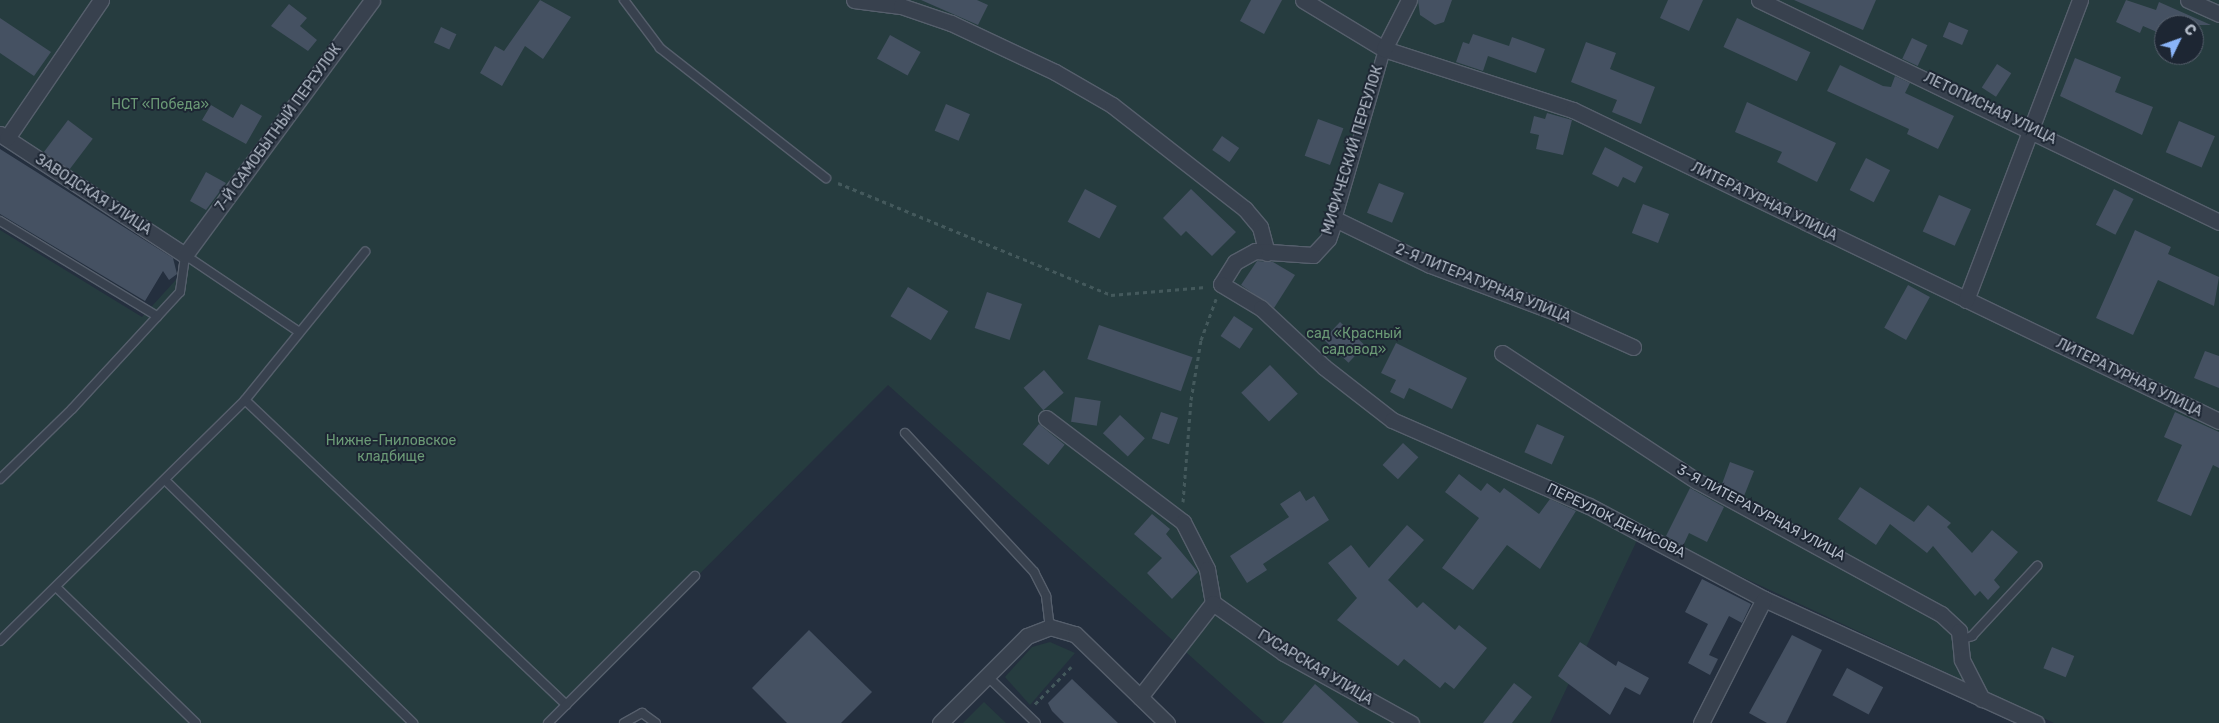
<!DOCTYPE html>
<meta charset="utf-8">
<style>
body{margin:0}
#map{position:relative;width:2219px;height:723px;overflow:hidden;background:#242f3e;font-family:Rubik,sans-serif}
div>[style]{position:absolute}
[style*='--x']{left:calc(var(--x)*1px);top:calc(var(--y)*1px);width:calc(var(--w)*1px);rotate:calc(var(--a)*1deg)}
.green>*{inset:0;background:#263c3f}
.building>*{inset:0;background:#455162;transform-origin:0 0}
.path>*{height:3px;margin-top:-1.5px;transform-origin:0;background:repeating-linear-gradient(90deg,#44595c 0 4px,transparent 0 8px)}
.roads{filter:drop-shadow(1px 0 #565f6c) drop-shadow(-1px 0 #565f6c) drop-shadow(0 1px #565f6c) drop-shadow(0 -1px #565f6c)}
.service>*{height:8px;margin:-4px;padding:0 4px;transform-origin:4px;border-radius:4px;background:#38414e}
.pedestrian>*{height:11px;margin:-5.5px;padding:0 5.5px;transform-origin:5.5px;border-radius:5.5px;background:#38414e}
.minor>*{height:15px;margin:-7.5px;padding:0 7.5px;transform-origin:7.5px;border-radius:7.5px;background:#38414e}
span{translate:-50% -50%;white-space:nowrap;text-align:center;line-height:1.15;-webkit-text-stroke:4px #1d2633;paint-order:stroke}
.park-label{font-size:14px;color:#6b9a76}
.street-label{font-size:14px;color:#b4bcc9}
.north{position:absolute;left:2154px;top:15px;width:50px;height:50px;box-sizing:border-box;background:#1d2633;border:1px solid #59626f;border-radius:50%;rotate:48deg;font-size:14px;font-weight:700;line-height:20px;text-align:center;color:#b4bcc9}
.north::after{content:'';display:block;margin:auto;width:18px;height:22px;background:#8ab4f8;clip-path:polygon(50% 0,100% 100%,50% 72%,0 100%)}
</style>
<div id="map">
<div class="green">
<div style="clip-path:polygon(0 0,368px 0,187px 246px,0 127px)"></div>
<div style="clip-path:polygon(evenodd,377px 0,2219px 0,2219px 723px,2054px 723px,1642px 530px,1550px 723px,1265px 723px,888px 385px,551px 723px,0 723px,0 230px,142px 317px,184px 271px,377px 0,2164px 25px,2194px 25px,2194px 55px,2164px 55px,2164px 25px)"></div>
<div style="clip-path:polygon(1050px 642px,1075px 653px,1030px 705px,1005px 677px,1032px 647px)"></div>
<div style="clip-path:polygon(984px 702px,1006px 723px,963px 723px)"></div>
</div>
<div class="building">
<div style="clip-path:polygon(540px 0,571px 17px,543px 59px,525px 46px,502px 86px,480px 73px,495px 46px,504px 51px)"></div>
<div style="clip-path:polygon(921px 0,977px 0,988px 5px,978px 25px)"></div>
<div style="clip-path:polygon(1251px 0,1282px 0,1264px 34px,1240px 21px)"></div>
<div style="clip-path:polygon(1418px 0,1452px 0,1444px 22px,1435px 25px,1420px 15px)"></div>
<div style="clip-path:polygon(1668px 0,1703px 0,1689px 31px,1660px 18px)"></div>
<div style="clip-path:polygon(1794px 0,1876px 0,1863px 30px)"></div>
<div style="clip-path:polygon(2126px 0,2156px 10px,2159px 2px,2211px 25px,2164px 25px,2164px 35px,2143px 26px,2140px 33px,2116px 22px)"></div>
<div style="clip-path:polygon(289px 4px,307px 18px,300px 26px,317px 40px,308px 51px,271px 26px)"></div>
<div style="clip-path:polygon(0 18px,51px 52px,34px 76px,0 53px)"></div>
<div style="left:1737px;top:18px;width:81px;height:32px;rotate:25deg"></div>
<div style="left:1949px;top:22px;width:21px;height:16px;rotate:23deg"></div>
<div style="left:441px;top:27px;width:17px;height:17px;rotate:25deg"></div>
<div style="clip-path:polygon(1473px 34px,1509px 46px,1512px 37px,1545px 49px,1536px 73px,1488px 56px,1483px 71px,1456px 62px,1463px 42px,1469px 44px)"></div>
<div style="left:890px;top:35px;width:35px;height:27px;rotate:29deg"></div>
<div style="left:1912px;top:38px;width:17px;height:23px;rotate:25deg"></div>
<div style="clip-path:polygon(1586px 42px,1616px 53px,1610px 69px,1655px 87px,1641px 124px,1612px 112px,1617px 100px,1571px 82px)"></div>
<div style="clip-path:polygon(2075px 58px,2121px 77px,2115px 92px,2153px 107px,2142px 135px,2060px 96px)"></div>
<div style="left:1997px;top:64px;width:17px;height:28px;rotate:33deg"></div>
<div style="clip-path:polygon(1840px 65px,1883px 86px,1891px 87px,1895px 76px,1910px 83px,1905px 93px,1954px 116px,1938px 149px,1907px 134px,1909px 129px,1827px 91px)"></div>
<div style="clip-path:polygon(1747px 102px,1836px 143px,1817px 182px,1777px 162px,1782px 152px,1735px 132px)"></div>
<div style="clip-path:polygon(241px 104px,262px 116px,246px 144px,202px 120px,211px 105px,233px 118px)"></div>
<div style="left:946px;top:104px;width:26px;height:29px;rotate:23deg"></div>
<div style="clip-path:polygon(1547px 113px,1572px 120px,1563px 155px,1536px 149px,1539px 135px,1530px 133px,1534px 116px,1545px 119px)"></div>
<div style="left:1318px;top:119px;width:27px;height:39px;rotate:20deg"></div>
<div style="left:68px;top:120px;width:31px;height:40px;rotate:37deg"></div>
<div style="left:2179px;top:121px;width:39px;height:34px;rotate:23deg"></div>
<div style="left:1222px;top:136px;width:21px;height:17px;rotate:35deg"></div>
<div style="clip-path:polygon(1605px 147px,1643px 167px,1635px 183px,1623px 177px,1618px 187px,1592px 174px)"></div>
<div style="clip-path:polygon(0 149px,173px 258px,177px 274px,169px 280px,163px 271px,145px 301px,0 214px)"></div>
<div style="left:1866px;top:158px;width:27px;height:36px;rotate:27deg"></div>
<div style="clip-path:polygon(206px 172px,226px 183px,206px 210px,190px 201px)"></div>
<div style="left:1379px;top:183px;width:27px;height:32px;rotate:22deg"></div>
<div style="left:1085px;top:189px;width:36px;height:37px;rotate:28deg"></div>
<div style="clip-path:polygon(1191px 189px,1236px 232px,1212px 256px,1186px 231px,1181px 236px,1163px 218px)"></div>
<div style="left:2114px;top:189px;width:22px;height:40px;rotate:27deg"></div>
<div style="left:1939px;top:195px;width:35px;height:40px;rotate:24deg"></div>
<div style="left:1643px;top:204px;width:28px;height:31px;rotate:21deg"></div>
<div style="clip-path:polygon(2135px 230px,2171px 247px,2168px 254px,2219px 277px,2214px 306px,2158px 280px,2133px 335px,2096px 318px)"></div>
<div style="clip-path:polygon(1257px 261px,1273px 262px,1295px 275px,1274px 308px,1241px 285px)"></div>
<div style="left:1908px;top:285px;width:25px;height:49px;rotate:29deg"></div>
<div style="left:908px;top:287px;width:47px;height:34px;rotate:31deg"></div>
<div style="left:987px;top:292px;width:37px;height:38px;rotate:19deg"></div>
<div style="left:1234px;top:316px;width:23px;height:24px;rotate:34deg"></div>
<div style="left:1340px;top:322px;width:34px;height:24px;rotate:43deg"></div>
<div style="left:1099px;top:325px;width:99px;height:36px;rotate:19deg"></div>
<div style="clip-path:polygon(1396px 343px,1467px 378px,1452px 409px,1409px 388px,1404px 399px,1390px 392px,1396px 380px,1381px 373px)"></div>
<div style="clip-path:polygon(2205px 351px,2219px 356px,2219px 388px,2194px 378px)"></div>
<div style="left:1270px;top:365px;width:40px;height:40px;rotate:46deg"></div>
<div style="left:1044px;top:370px;width:30px;height:27px;rotate:49deg"></div>
<div style="left:1075px;top:397px;width:26px;height:25px;rotate:9deg"></div>
<div style="left:1161px;top:412px;width:18px;height:28px;rotate:19deg"></div>
<div style="clip-path:polygon(2175px 412px,2219px 432px,2219px 468px,2213px 465px,2191px 516px,2157px 501px,2182px 445px,2164px 437px)"></div>
<div style="left:1120px;top:415px;width:34px;height:25px;rotate:43deg"></div>
<div style="left:1039px;top:424px;width:33px;height:26px;rotate:39deg"></div>
<div style="left:1537px;top:424px;width:30px;height:31px;rotate:24deg"></div>
<div style="left:1403px;top:443px;width:21px;height:30px;rotate:43deg"></div>
<div style="clip-path:polygon(1730px 462px,1754px 471px,1744px 496px,1722px 484px)"></div>
<div style="clip-path:polygon(1459px 474px,1481px 491px,1487px 483px,1500px 493px,1504px 488px,1539px 514px,1550px 499px,1576px 511px,1540px 569px,1507px 545px,1473px 590px,1442px 568px,1479px 518px,1445px 492px)"></div>
<div style="clip-path:polygon(1860px 487px,1914px 522px,1928px 505px,1951px 523px,1947px 527px,1972px 553px,1992px 530px,2018px 552px,1994px 580px,2000px 587px,1988px 600px,1980px 591px,1975px 596px,1933px 546px,1927px 553px,1890px 524px,1876px 545px,1838px 519px)"></div>
<div style="clip-path:polygon(1690px 488px,1724px 507px,1707px 542px,1689px 533px,1683px 546px,1666px 536px)"></div>
<div style="clip-path:polygon(1300px 491px,1306px 501px,1314px 496px,1329px 520px,1263px 564px,1267px 570px,1247px 583px,1230px 556px,1289px 517px,1280px 504px)"></div>
<div style="clip-path:polygon(1152px 514px,1170px 529px,1166px 534px,1198px 572px,1172px 599px,1147px 573px,1162px 558px,1134px 534px)"></div>
<div style="clip-path:polygon(1407px 525px,1424px 540px,1388px 580px,1417px 608px,1423px 602px,1455px 630px,1459px 625px,1487px 648px,1454px 689px,1445px 682px,1440px 688px,1404px 659px,1398px 666px,1337px 620px,1357px 598px,1328px 563px,1351px 545px,1369px 568px)"></div>
<div style="clip-path:polygon(1702px 579px,1751px 604px,1742px 623px,1729px 616px,1709px 655px,1718px 659px,1710px 675px,1688px 663px,1708px 624px,1685px 612px)"></div>
<div style="clip-path:polygon(809px 630px,872px 692px,841px 723px,787px 723px,752px 688px)"></div>
<div style="clip-path:polygon(1792px 635px,1822px 650px,1786px 723px,1767px 723px,1749px 713px)"></div>
<div style="clip-path:polygon(1580px 642px,1616px 666px,1618px 661px,1649px 678px,1640px 695px,1625px 687px,1610px 715px,1558px 676px)"></div>
<div style="left:2052px;top:647px;width:24px;height:23px;rotate:22deg"></div>
<div style="left:1847px;top:668px;width:41px;height:31px;rotate:28deg"></div>
<div style="clip-path:polygon(1072px 679px,1118px 723px,1064px 723px,1052px 711px,1048px 703px)"></div>
<div style="clip-path:polygon(1514px 683px,1532px 697px,1512px 723px,1483px 723px)"></div>
<div style="clip-path:polygon(1315px 684px,1359px 723px,1282px 723px)"></div>
</div>
<div class="path">
<div style="--x:838;--y:183;--w:295;--a:22.3"></div>
<div style="--x:1111;--y:295;--w:95;--a:-4.8"></div>
<div style="--x:1183;--y:502;--w:102;--a:-85.5"></div>
<div style="--x:1191;--y:400;--w:61;--a:-80.5"></div>
<div style="--x:1201;--y:340;--w:44;--a:-69.9"></div>
<div style="--x:1035;--y:704;--w:52;--a:-45.8"></div>
</div>
<div class="roads">
<div class="service">
<div style="--x:624;--y:0;--w:60;--a:53.1"></div>
<div style="--x:660;--y:48;--w:211;--a:38.1"></div>
<div style="--x:0;--y:221;--w:184;--a:31.2"></div>
<div style="--x:245;--y:400;--w:443;--a:43.5"></div>
<div style="--x:905;--y:433;--w:190;--a:47.1"></div>
<div style="--x:1034;--y:572;--w:27;--a:63"></div>
<div style="--x:1046;--y:596;--w:31;--a:83"></div>
<div style="--x:0;--y:479;--w:100;--a:-44.2"></div>
<div style="--x:72;--y:409;--w:159;--a:-47.3"></div>
<div style="--x:180;--y:292;--w:37;--a:-82"></div>
<div style="--x:185;--y:255;--w:138;--a:34"></div>
<div style="--x:166;--y:481;--w:346;--a:44.4"></div>
<div style="--x:56;--y:587;--w:195;--a:44.2"></div>
<div style="--x:1960;--y:640;--w:13;--a:-18"></div>
<div style="--x:1972;--y:636;--w:96;--a:-47.1"></div>
<div style="--x:0;--y:641;--w:344;--a:-44.5"></div>
<div style="--x:245;--y:400;--w:191;--a:-51"></div>
<div style="--x:988;--y:677;--w:66;--a:43.8"></div>
<div style="--x:548;--y:723;--w:208;--a:-45"></div>
<div style="--x:624;--y:723;--w:21;--a:-29"></div>
<div style="--x:642;--y:713;--w:17;--a:36"></div>
</div>
<div class="pedestrian">
<div style="--x:1335;--y:219;--w:177;--a:-73.9"></div>
</div>
<div class="minor">
<div style="--x:854;--y:0;--w:47;--a:7.3"></div>
<div style="--x:901;--y:6;--w:53;--a:18.8"></div>
<div style="--x:951;--y:23;--w:115;--a:25.2"></div>
<div style="--x:1055;--y:72;--w:66;--a:30.1"></div>
<div style="--x:1112;--y:105;--w:169;--a:38"></div>
<div style="--x:1245;--y:209;--w:23;--a:50"></div>
<div style="--x:1260;--y:227;--w:27;--a:75"></div>
<div style="--x:1303;--y:0;--w:95;--a:31.2"></div>
<div style="--x:1384;--y:49;--w:199;--a:17.9"></div>
<div style="--x:1573;--y:110;--w:717;--a:25.71"></div>
<div style="--x:1759;--y:0;--w:511;--a:25.76"></div>
<div style="--x:2188;--y:0;--w:34;--a:24"></div>
<div style="--x:1384;--y:49;--w:55;--a:-63"></div>
<div style="--x:0;--y:134;--w:221;--a:33.2"></div>
<div style="--x:185;--y:255;--w:316;--a:-53.7"></div>
<div style="--x:7;--y:138;--w:167;--a:-55.7"></div>
<div style="--x:1966;--y:300;--w:321;--a:-69.2"></div>
<div style="--x:1633;--y:347;--w:85;--a:-155.8"></div>
<div style="--x:1555;--y:312;--w:134;--a:-159.4"></div>
<div style="--x:1430;--y:265;--w:106;--a:-154.2"></div>
<div style="--x:1335;--y:219;--w:21;--a:109"></div>
<div style="--x:1328;--y:239;--w:22;--a:133"></div>
<div style="--x:1313;--y:255;--w:58;--a:-176.1"></div>
<div style="--x:1255;--y:251;--w:23;--a:151"></div>
<div style="--x:1235;--y:262;--w:26;--a:122"></div>
<div style="--x:1221;--y:284;--w:47;--a:31"></div>
<div style="--x:1261;--y:308;--w:86;--a:43.1"></div>
<div style="--x:1324;--y:367;--w:86;--a:37.9"></div>
<div style="--x:1392;--y:420;--w:215;--a:23.6"></div>
<div style="--x:1589;--y:506;--w:198;--a:28"></div>
<div style="--x:1764;--y:599;--w:299;--a:24.5"></div>
<div style="--x:1502;--y:353;--w:233;--a:33.3"></div>
<div style="--x:1697;--y:481;--w:278;--a:28.6"></div>
<div style="--x:1941;--y:614;--w:25;--a:43"></div>
<div style="--x:1959;--y:631;--w:29;--a:84"></div>
<div style="--x:1962;--y:660;--w:44;--a:62.9"></div>
<div style="--x:1046;--y:418;--w:172;--a:37.2"></div>
<div style="--x:1183;--y:522;--w:53;--a:62.9"></div>
<div style="--x:1207;--y:569;--w:35;--a:80"></div>
<div style="--x:1213;--y:603;--w:87;--a:35.2"></div>
<div style="--x:1284;--y:653;--w:145;--a:28.9"></div>
<div style="--x:1140;--y:697;--w:119;--a:-52.2"></div>
<div style="--x:940;--y:723;--w:123;--a:-45"></div>
<div style="--x:1027;--y:636;--w:25;--a:-21"></div>
<div style="--x:1050;--y:627;--w:26;--a:16"></div>
<div style="--x:1075;--y:634;--w:128;--a:44.1"></div>
<div style="--x:1701;--y:723;--w:139;--a:-63.1"></div>
</div>
</div>
<div class="park-label">
<span style="left:160px;top:105px">НСТ «Победа»</span>
<span style="left:1354px;top:342px">сад «Красный<br>садовод»</span>
<span style="left:391px;top:449px">Нижне-Гниловское<br>кладбище</span>
</div>
<div class="street-label">
<span style="left:1990px;top:109px;rotate:26deg">ЛЕТОПИСНАЯ УЛИЦА</span>
<span style="left:279px;top:128px;rotate:-54deg">7-Й САМОБЫТНЫЙ ПЕРЕУЛОК</span>
<span style="left:1353px;top:150px;rotate:-73deg">МИФИЧЕСКИЙ ПЕРЕУЛОК</span>
<span style="left:93px;top:195px;rotate:33deg">ЗАВОДСКАЯ УЛИЦА</span>
<span style="left:1764px;top:202px;rotate:26deg">ЛИТЕРАТУРНАЯ УЛИЦА</span>
<span style="left:1483px;top:284px;rotate:22deg">2-Я ЛИТЕРАТУРНАЯ УЛИЦА</span>
<span style="left:2129px;top:378px;rotate:26deg">ЛИТЕРАТУРНАЯ УЛИЦА</span>
<span style="left:1761px;top:513px;rotate:28deg">3-Я ЛИТЕРАТУРНАЯ УЛИЦА</span>
<span style="left:1616px;top:521px;rotate:26deg">ПЕРЕУЛОК ДЕНИСОВА</span>
<span style="left:1315px;top:668px;rotate:31deg">ГУСАРСКАЯ УЛИЦА</span>
</div>
<div class="north">С</div>
</div>
